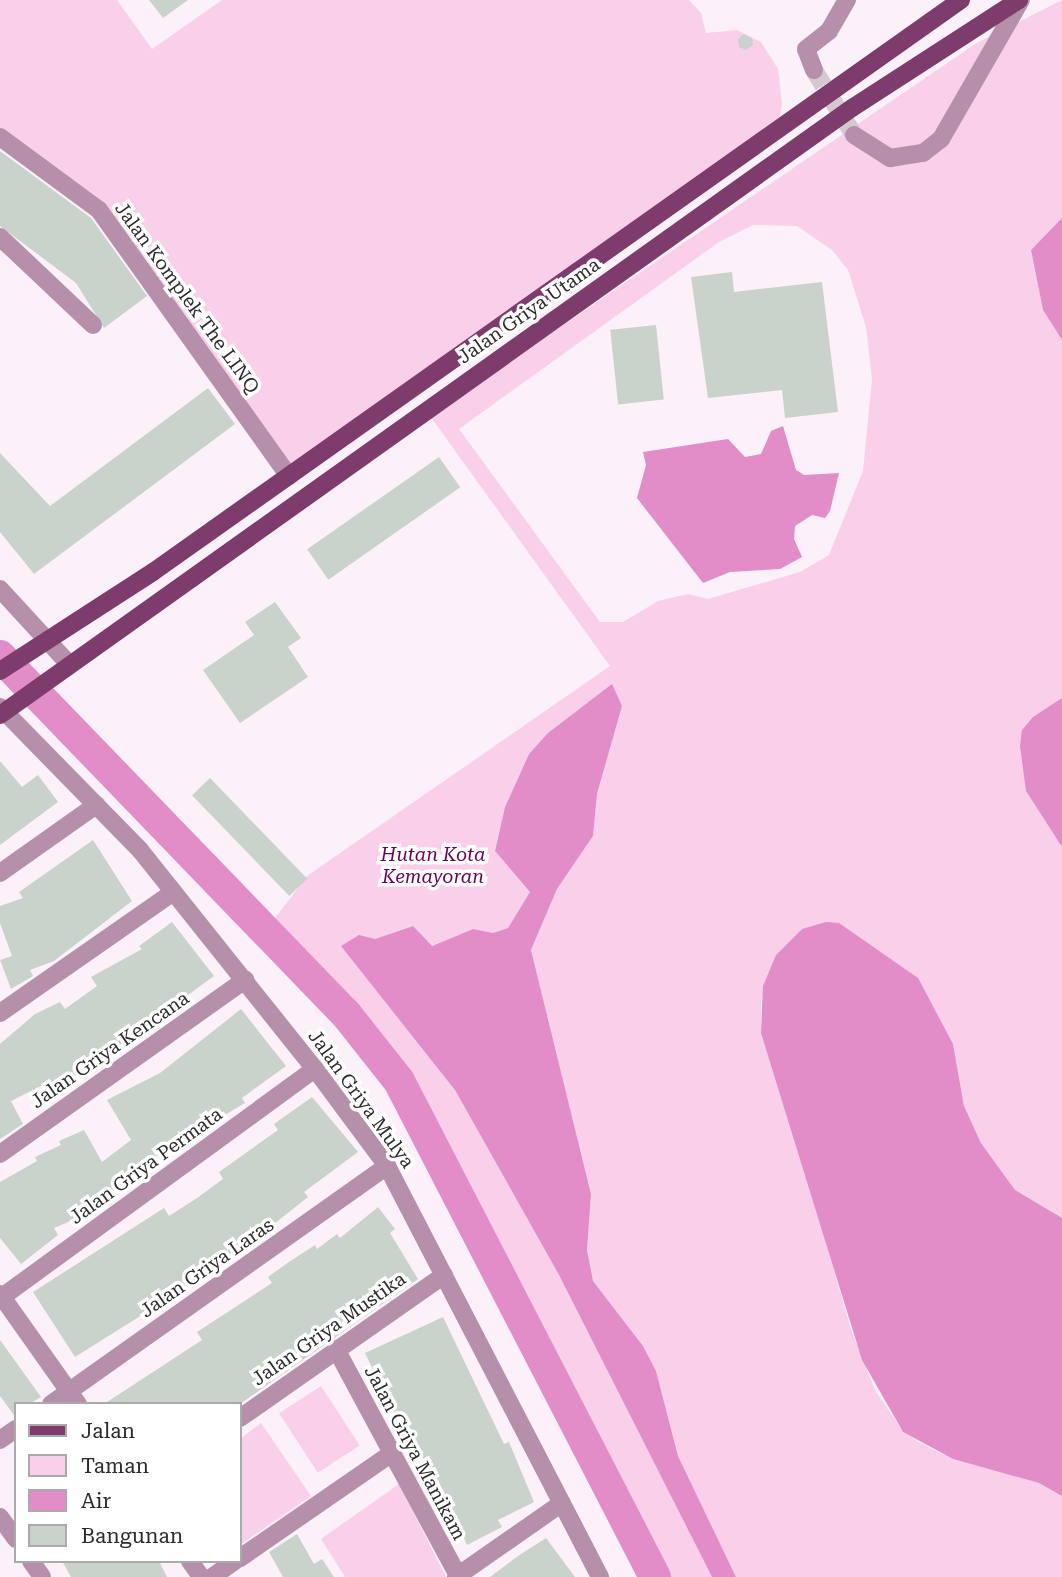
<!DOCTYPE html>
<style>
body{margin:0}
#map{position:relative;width:1062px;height:1577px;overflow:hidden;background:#fcf1f8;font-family:"Roboto Serif",serif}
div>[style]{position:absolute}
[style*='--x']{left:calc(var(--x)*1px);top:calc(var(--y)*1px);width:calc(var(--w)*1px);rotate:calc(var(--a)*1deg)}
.green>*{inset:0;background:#f9cfea;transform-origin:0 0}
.water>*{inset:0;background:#e28cc8}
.river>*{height:32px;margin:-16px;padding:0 16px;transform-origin:16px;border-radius:16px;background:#e28cc8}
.building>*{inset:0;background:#c9d3cb;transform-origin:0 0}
.minor-tunnel>*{height:18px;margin-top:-9px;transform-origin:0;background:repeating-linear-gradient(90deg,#d3c9cf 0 18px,transparent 0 27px)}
.minor>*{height:18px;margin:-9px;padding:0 9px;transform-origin:9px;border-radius:9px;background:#b690aa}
.major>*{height:18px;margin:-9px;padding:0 9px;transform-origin:9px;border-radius:9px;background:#7d3c6b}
span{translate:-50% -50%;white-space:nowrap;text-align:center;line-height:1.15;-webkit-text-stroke:7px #fff;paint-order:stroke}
.street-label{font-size:19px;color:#2d292c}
.park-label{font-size:19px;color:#6c0158;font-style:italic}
.legend{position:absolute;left:14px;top:1402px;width:228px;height:161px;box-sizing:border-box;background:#fff;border:2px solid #aba9ab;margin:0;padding:9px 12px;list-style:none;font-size:21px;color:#2d292c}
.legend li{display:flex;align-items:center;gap:14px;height:35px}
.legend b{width:35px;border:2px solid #aba9ab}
</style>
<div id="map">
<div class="green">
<div style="clip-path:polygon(0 0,117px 0,152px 49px,222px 0,689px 0,701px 13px,706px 33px,737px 30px,761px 42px,778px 69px,782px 104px,777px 131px,289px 476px,116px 230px,0 137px)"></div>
<div style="clip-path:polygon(evenodd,1062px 0,1062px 218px,1031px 250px,1043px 310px,1062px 340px,1062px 698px,1022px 730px,1026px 791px,1062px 847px,1062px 1218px,1015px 1190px,981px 1143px,964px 1106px,953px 1044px,802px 929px,776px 955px,761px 1002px,761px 1033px,798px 1142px,851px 1330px,875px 1390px,903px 1432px,926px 1446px,953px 1459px,1039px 1483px,1062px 1496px,1062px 1577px,736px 1577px,678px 1456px,656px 1371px,643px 1346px,593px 1281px,587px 1250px,591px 1194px,531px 950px,557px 889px,593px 836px,597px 794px,622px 706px,611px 685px,529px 754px,505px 807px,495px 851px,530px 892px,508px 928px,493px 933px,473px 929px,431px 946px,412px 926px,375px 939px,419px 1041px,455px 1090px,559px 1275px,712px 1577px,667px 1577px,413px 1086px,371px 1032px,270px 925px,307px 876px,610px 666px,430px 416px,975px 44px,1062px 0,753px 225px,797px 226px,832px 250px,848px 270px,866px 327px,872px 379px,863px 471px,829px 555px,800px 572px,708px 599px,688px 594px,658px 601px,623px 622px,600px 622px,459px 429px,719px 242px,753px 225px)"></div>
<div style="left:321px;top:1386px;width:71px;height:50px;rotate:57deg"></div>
<div style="clip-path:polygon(261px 1423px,311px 1496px,240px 1545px,240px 1439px)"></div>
<div style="clip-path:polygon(399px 1484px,446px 1577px,345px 1577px,321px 1539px)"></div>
</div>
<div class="water">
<div style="clip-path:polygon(1062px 218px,1062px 340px,1043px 310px,1031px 250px)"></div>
<div style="clip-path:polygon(783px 426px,796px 470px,804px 475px,839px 473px,830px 511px,825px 518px,812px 515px,795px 526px,794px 539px,802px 557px,780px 569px,730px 572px,703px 583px,637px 498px,646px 465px,643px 452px,728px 439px,745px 457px,761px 454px,771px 431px)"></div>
<div style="clip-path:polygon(612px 684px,622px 706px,597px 794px,593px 836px,557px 889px,531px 950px,591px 1194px,587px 1250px,593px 1281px,643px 1346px,656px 1371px,678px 1456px,736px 1577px,712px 1577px,559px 1275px,455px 1090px,341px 946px,359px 935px,375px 939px,413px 926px,432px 946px,473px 929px,493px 933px,508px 928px,530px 892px,495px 851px,505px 807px,529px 754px,548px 733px)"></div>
<div style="clip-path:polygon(1062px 698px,1062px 847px,1026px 791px,1020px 746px,1022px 730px,1033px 717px)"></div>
<div style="clip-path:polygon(826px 922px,839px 923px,918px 978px,953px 1044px,964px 1106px,981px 1143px,1015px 1190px,1062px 1218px,1062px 1496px,1039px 1483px,953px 1459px,903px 1432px,862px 1360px,761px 1033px,763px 986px,776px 955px,802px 929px)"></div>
</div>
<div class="river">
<div style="--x:0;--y:656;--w:498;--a:46"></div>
<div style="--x:346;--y:1014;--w:85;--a:51.7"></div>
<div style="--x:399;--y:1081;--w:558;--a:62.7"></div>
</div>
<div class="building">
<div style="clip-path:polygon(149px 0,188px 0,163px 18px)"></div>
<div style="clip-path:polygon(744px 34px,752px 38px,753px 45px,746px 50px,739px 47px,738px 39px)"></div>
<div style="clip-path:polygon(0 151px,91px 218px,147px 296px,104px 328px,76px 283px,0 226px)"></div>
<div style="clip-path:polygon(732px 272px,734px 292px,822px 282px,838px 412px,785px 418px,782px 390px,708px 398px,691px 277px)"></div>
<div style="left:656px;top:325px;width:75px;height:46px;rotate:84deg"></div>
<div style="clip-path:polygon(208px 388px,235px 424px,34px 574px,0 532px,0 453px,50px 506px)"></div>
<div style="left:439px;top:457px;width:37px;height:161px;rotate:55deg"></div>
<div style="clip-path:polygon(275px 602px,301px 638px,288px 647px,308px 677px,240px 723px,203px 670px,254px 635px,245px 622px)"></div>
<div style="clip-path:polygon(0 761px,22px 787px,38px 775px,58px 802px,0 845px)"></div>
<div style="left:210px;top:778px;width:140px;height:25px;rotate:46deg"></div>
<div style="clip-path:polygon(93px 840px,132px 901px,54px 961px,30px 970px,33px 976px,11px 989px,0 960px,12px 956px,0 923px,0 906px,23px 898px,19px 892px)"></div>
<div style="clip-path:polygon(172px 922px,214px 976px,166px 1011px,169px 1017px,148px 1025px,150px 1028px,101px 1064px,55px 1091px,49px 1082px,11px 1101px,23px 1124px,0 1139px,0 1044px,35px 1014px,60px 1002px,65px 1009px,97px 986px,91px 977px,142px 949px,139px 946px)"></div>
<div style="clip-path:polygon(241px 1009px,286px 1066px,242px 1098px,245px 1103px,141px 1165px,148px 1174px,134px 1184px,130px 1179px,91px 1208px,92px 1212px,54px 1228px,58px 1235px,21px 1264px,0 1238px,0 1182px,37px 1161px,35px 1157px,61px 1145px,59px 1141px,84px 1130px,102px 1162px,131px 1140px,107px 1100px,160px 1073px)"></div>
<div style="clip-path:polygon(312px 1097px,358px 1152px,304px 1192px,308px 1197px,255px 1239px,257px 1243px,75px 1357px,33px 1292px,164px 1208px,169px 1216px,197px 1198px,223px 1179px,219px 1172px,278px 1130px,274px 1124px)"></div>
<div style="clip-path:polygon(378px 1207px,395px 1229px,390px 1233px,418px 1279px,240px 1404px,104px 1404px,202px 1340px,197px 1332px,272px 1283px,268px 1277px,286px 1264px,315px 1245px,317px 1249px,337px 1234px,340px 1238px)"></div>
<div style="clip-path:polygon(443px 1317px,504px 1444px,509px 1442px,534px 1502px,498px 1520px,502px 1527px,467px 1545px,435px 1473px,432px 1475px,404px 1423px,400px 1425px,365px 1353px)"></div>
<div style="clip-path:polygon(0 1340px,41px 1397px,29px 1404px,16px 1404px,16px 1418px,0 1396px)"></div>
<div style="clip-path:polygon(297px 1534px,314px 1564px,322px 1559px,334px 1577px,283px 1577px,269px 1552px)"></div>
<div style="clip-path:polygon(546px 1538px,575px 1577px,490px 1577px,518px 1556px)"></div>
<div style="clip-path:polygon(62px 1561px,159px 1561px,167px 1577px,71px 1577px)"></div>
</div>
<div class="minor-tunnel">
<div style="--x:814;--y:70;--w:76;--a:58.4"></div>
</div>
<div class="minor">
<div style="--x:814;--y:70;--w:22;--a:-111"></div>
<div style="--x:806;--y:49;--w:29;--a:-38"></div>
<div style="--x:829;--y:31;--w:36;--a:-60"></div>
<div style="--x:854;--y:135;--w:43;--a:32.6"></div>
<div style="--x:890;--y:158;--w:33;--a:-9"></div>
<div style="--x:923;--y:153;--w:23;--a:-38"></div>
<div style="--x:941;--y:139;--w:160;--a:-60.1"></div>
<div style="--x:0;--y:137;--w:123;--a:36.4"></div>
<div style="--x:99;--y:210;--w:327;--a:54.5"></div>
<div style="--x:0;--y:237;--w:128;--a:43.4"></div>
<div style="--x:0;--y:589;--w:102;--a:47.4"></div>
<div style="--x:0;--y:707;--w:200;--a:45.6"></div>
<div style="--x:140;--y:850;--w:280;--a:51.4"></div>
<div style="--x:315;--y:1069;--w:121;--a:53.4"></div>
<div style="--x:387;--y:1166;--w:463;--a:62.6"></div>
<div style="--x:0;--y:873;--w:118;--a:-35.3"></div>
<div style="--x:0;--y:1013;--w:210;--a:-34.9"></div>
<div style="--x:0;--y:1154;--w:301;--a:-35.4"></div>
<div style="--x:0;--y:1294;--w:135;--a:54.7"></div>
<div style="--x:2;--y:1297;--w:387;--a:-36.1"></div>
<div style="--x:336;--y:1349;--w:258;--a:61.7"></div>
<div style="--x:51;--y:1404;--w:412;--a:-35.3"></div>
<div style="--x:240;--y:1418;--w:249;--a:-35"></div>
<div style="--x:0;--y:1440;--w:19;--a:-35"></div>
<div style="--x:0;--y:1517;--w:27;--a:54"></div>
<div style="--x:240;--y:1558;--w:185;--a:-34.6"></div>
<div style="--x:31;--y:1561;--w:19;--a:55"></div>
<div style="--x:190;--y:1561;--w:19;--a:55"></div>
<div style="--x:212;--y:1577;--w:28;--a:-35"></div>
<div style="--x:456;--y:1577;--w:129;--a:-34.9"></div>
</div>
<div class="major">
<div style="--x:0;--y:671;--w:182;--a:-32.9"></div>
<div style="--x:153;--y:572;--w:990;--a:-35.3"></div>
<div style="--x:0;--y:715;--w:1046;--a:-35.47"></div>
<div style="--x:852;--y:108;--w:199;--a:-32.9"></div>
</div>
<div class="street-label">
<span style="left:187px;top:298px;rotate:54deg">Jalan Komplek The LINQ</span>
<span style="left:529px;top:311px;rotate:-35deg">Jalan Griya Utama</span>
<span style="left:110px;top:1050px;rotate:-35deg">Jalan Griya Kencana</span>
<span style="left:361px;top:1099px;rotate:54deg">Jalan Griya Mulya</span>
<span style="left:146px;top:1166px;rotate:-36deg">Jalan Griya Permata</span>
<span style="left:207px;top:1268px;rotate:-35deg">Jalan Griya Laras</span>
<span style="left:329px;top:1329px;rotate:-35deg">Jalan Griya Mustika</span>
<span style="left:415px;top:1453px;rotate:62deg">Jalan Griya Manikam</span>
</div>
<div class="park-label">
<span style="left:433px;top:866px">Hutan Kota<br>Kemayoran</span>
</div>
<ul class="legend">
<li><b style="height:9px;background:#7d3c6b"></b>Jalan</li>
<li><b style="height:19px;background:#f9cfea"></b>Taman</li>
<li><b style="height:19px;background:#e28cc8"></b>Air</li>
<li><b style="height:19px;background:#c9d3cb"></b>Bangunan</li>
</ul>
</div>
